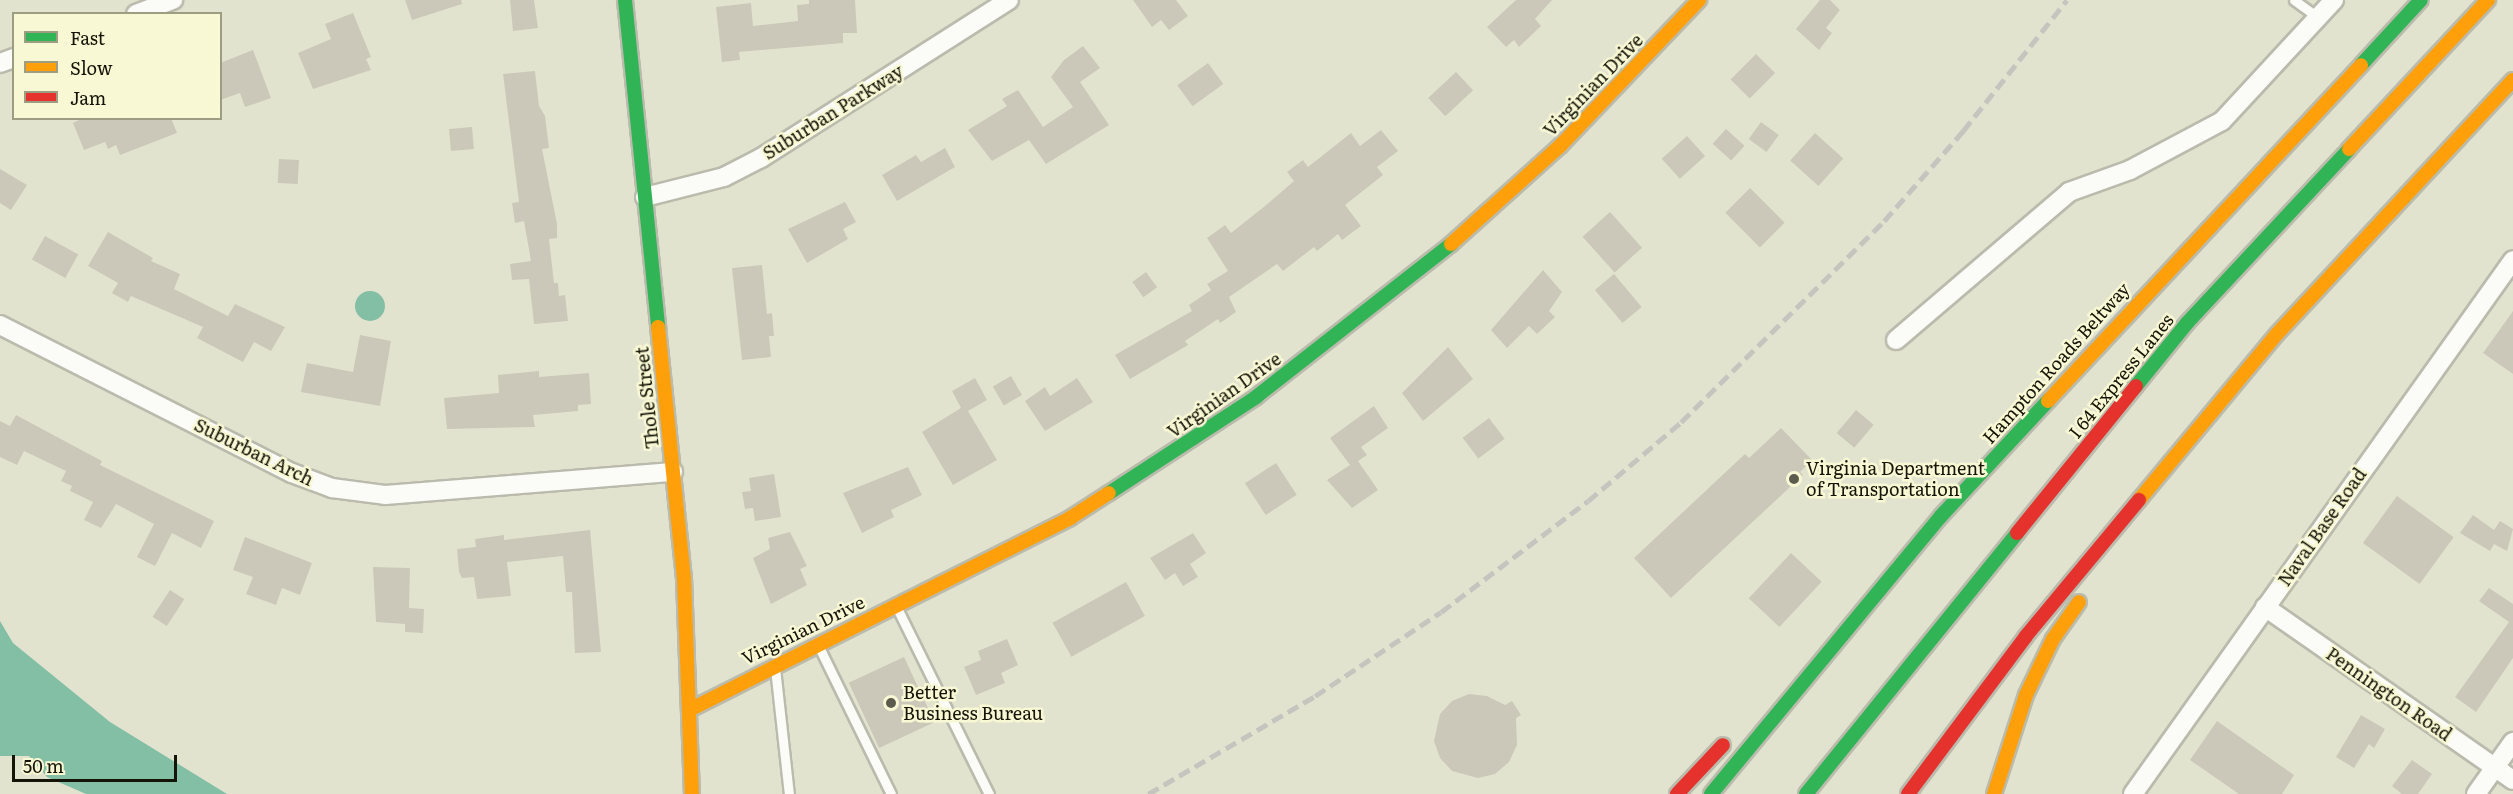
<!DOCTYPE html>
<style>
body{margin:0}
#map{position:relative;width:2513px;height:794px;overflow:hidden;background:#e2e3cf;font-family:Literata,serif}
div>[style]{position:absolute}
[style*='--x']{left:calc(var(--x)*1px);top:calc(var(--y)*1px);width:calc(var(--w)*1px);rotate:calc(var(--a)*1deg)}
.water>*{inset:0;background:#83bfa5}
.round{border-radius:50%}
.building>*{inset:0;background:#cbc8b9;transform-origin:0 0}
.roads{filter:drop-shadow(2px 0 #babbac) drop-shadow(-2px 0 #babbac) drop-shadow(0 2px #babbac) drop-shadow(0 -2px #babbac)}
.lane>*{height:9px;margin:-4.5px;padding:0 4.5px;transform-origin:4.5px;border-radius:4.5px;background:#fbfbf8}
.street>*{height:18px;margin:-9px;padding:0 9px;transform-origin:9px;border-radius:9px;background:#fbfbf8}
.fast>*{height:14px;margin:-7px;padding:0 7px;transform-origin:7px;border-radius:7px;background:#30b455}
.slow>*{height:14px;margin:-7px;padding:0 7px;transform-origin:7px;border-radius:7px;background:#ff9f0a}
.jam>*{height:14px;margin:-7px;padding:0 7px;transform-origin:7px;border-radius:7px;background:#e5322d}
.rail>*{height:4.5px;margin-top:-2.25px;transform-origin:0;background:repeating-linear-gradient(90deg,#c5c5c0 0 12px,transparent 0 18px)}
.dots>*{width:16px;height:16px;translate:-50% -50%;box-sizing:border-box;border:3px solid #f8f8d4;border-radius:50%}
span{translate:-50% -50%;white-space:nowrap;text-align:center;line-height:1.15;-webkit-text-stroke:5px #f8f8d4;paint-order:stroke}
.street-label{font-size:18px;color:#141408}
.poi-label{font-size:18px;color:#141408}
.left{translate:0 -50%;text-align:left}
.legend{position:absolute;left:12px;top:12px;width:210px;height:108px;box-sizing:border-box;background:#f8f8d4;border:2px solid #9d9d82;margin:0;padding:8px 10px;list-style:none;font-size:18px;color:#141408}
.legend li{display:flex;align-items:center;gap:12px;height:30px}
.legend b{width:30px;border:2px solid #9d9d82}
.scale{position:absolute;left:12px;top:755px;width:165px;height:27px;box-sizing:border-box;border:3px solid #141408;border-top:0;padding-left:8px;font-size:18px;line-height:21px;white-space:nowrap;color:#141408;-webkit-text-stroke:4px #f8f8d4;paint-order:stroke}
</style>
<div id="map">
<div class="water">
<div class="round" style="left:355px;top:291px;width:30px;height:30px"></div>
<div style="clip-path:polygon(0 621px,13px 643px,110px 722px,227px 794px,86px 794px,47px 777px,29px 756px,0 756px)"></div>
</div>
<div class="building">
<div style="clip-path:polygon(405px 0,461px 0,462px 4px,412px 20px)"></div>
<div style="clip-path:polygon(510px 0,534px 0,538px 28px,513px 31px)"></div>
<div style="clip-path:polygon(809px 0,855px 0,857px 33px,843px 33px,843px 43px,739px 52px,740px 60px,722px 62px,716px 7px,751px 3px,753px 26px,798px 21px,797px 5px,809px 4px)"></div>
<div style="clip-path:polygon(1133px 0,1176px 0,1188px 16px,1169px 30px,1161px 20px,1152px 27px)"></div>
<div style="clip-path:polygon(1516px 0,1552px 0,1535px 19px,1541px 26px,1519px 47px,1514px 40px,1506px 47px,1487px 27px)"></div>
<div style="clip-path:polygon(1820px 0,1830px 0,1840px 10px,1826px 28px,1832px 33px,1819px 50px,1796px 29px)"></div>
<div style="clip-path:polygon(353px 13px,371px 57px,366px 59px,371px 70px,313px 89px,298px 53px,331px 39px,325px 24px)"></div>
<div style="clip-path:polygon(1083px 46px,1100px 68px,1080px 82px,1109px 125px,1046px 164px,1029px 140px,992px 161px,968px 130px,1007px 106px,1002px 99px,1018px 90px,1043px 127px,1073px 107px,1051px 77px,1064px 60px)"></div>
<div style="clip-path:polygon(253px 50px,271px 98px,245px 107px,240px 93px,220px 100px,220px 63px)"></div>
<div style="left:1756px;top:54px;width:27px;height:36px;rotate:45deg"></div>
<div style="left:1208px;top:63px;width:26px;height:38px;rotate:54deg"></div>
<div style="clip-path:polygon(535px 71px,539px 106px,545px 116px,549px 148px,542px 149px,557px 224px,557px 238px,549px 239px,554px 283px,558px 283px,559px 296px,565px 295px,568px 321px,534px 324px,529px 279px,512px 280px,510px 264px,531px 261px,524px 221px,515px 223px,512px 203px,519px 202px,503px 74px)"></div>
<div style="left:1456px;top:72px;width:25px;height:38px;rotate:47deg"></div>
<div style="clip-path:polygon(83px 118px,171px 118px,177px 133px,120px 155px,116px 145px,108px 149px,105px 142px,84px 150px,73px 123px)"></div>
<div style="left:1761px;top:122px;width:22px;height:21px;rotate:36deg"></div>
<div style="left:472px;top:127px;width:22px;height:23px;rotate:85deg"></div>
<div style="left:1726px;top:129px;width:25px;height:20px;rotate:42deg"></div>
<div style="clip-path:polygon(1381px 130px,1398px 151px,1377px 167px,1383px 175px,1345px 205px,1361px 226px,1342px 240px,1338px 234px,1317px 251px,1314px 247px,1283px 271px,1277px 264px,1229px 297px,1236px 312px,1220px 323px,1218px 319px,1185px 341px,1188px 345px,1130px 379px,1115px 355px,1192px 311px,1189px 305px,1211px 290px,1207px 284px,1228px 271px,1207px 238px,1225px 225px,1231px 233px,1265px 206px,1294px 181px,1287px 172px,1303px 160px,1308px 167px,1351px 133px,1360px 146px)"></div>
<div style="left:1815px;top:133px;width:38px;height:37px;rotate:42deg"></div>
<div style="left:1687px;top:136px;width:27px;height:34px;rotate:48deg"></div>
<div style="clip-path:polygon(945px 148px,955px 167px,897px 201px,882px 175px,916px 155px,921px 162px)"></div>
<div style="left:279px;top:159px;width:20px;height:24px;rotate:3deg"></div>
<div style="clip-path:polygon(0 169px,27px 185px,11px 210px,0 203px)"></div>
<div style="left:1750px;top:188px;width:49px;height:35px;rotate:45deg"></div>
<div style="clip-path:polygon(845px 202px,856px 222px,843px 229px,848px 239px,807px 263px,788px 229px)"></div>
<div style="left:1610px;top:212px;width:48px;height:37px;rotate:48deg"></div>
<div style="clip-path:polygon(108px 232px,153px 258px,151px 261px,180px 274px,174px 289px,228px 316px,235px 304px,285px 327px,271px 351px,254px 342px,243px 362px,197px 338px,203px 327px,131px 296px,128px 302px,112px 293px,118px 283px,88px 266px)"></div>
<div style="left:45px;top:236px;width:38px;height:27px;rotate:29deg"></div>
<div style="clip-path:polygon(762px 265px,767px 314px,772px 313px,774px 336px,769px 336px,771px 357px,742px 360px,732px 268px)"></div>
<div style="clip-path:polygon(1543px 270px,1562px 292px,1549px 311px,1555px 317px,1537px 334px,1529px 326px,1507px 348px,1491px 330px)"></div>
<div style="left:1146px;top:272px;width:19px;height:17px;rotate:54deg"></div>
<div style="left:1614px;top:274px;width:43px;height:25px;rotate:50deg"></div>
<div style="clip-path:polygon(2513px 311px,2513px 374px,2483px 353px)"></div>
<div style="clip-path:polygon(360px 335px,391px 341px,380px 406px,301px 392px,307px 363px,353px 372px)"></div>
<div style="clip-path:polygon(1448px 347px,1473px 379px,1423px 421px,1402px 393px)"></div>
<div style="clip-path:polygon(539px 371px,539px 377px,589px 373px,591px 404px,578px 405px,578px 411px,533px 415px,535px 427px,447px 429px,444px 398px,499px 393px,498px 375px)"></div>
<div style="left:1011px;top:376px;width:22px;height:21px;rotate:60deg"></div>
<div style="clip-path:polygon(975px 378px,987px 400px,968px 411px,997px 460px,953px 485px,922px 432px,961px 408px,952px 391px)"></div>
<div style="clip-path:polygon(1077px 378px,1093px 402px,1045px 431px,1025px 401px,1045px 387px,1050px 396px)"></div>
<div style="clip-path:polygon(1374px 406px,1388px 428px,1361px 447px,1367px 455px,1358px 461px,1378px 490px,1352px 508px,1327px 480px,1350px 465px,1330px 438px)"></div>
<div style="left:1856px;top:410px;width:23px;height:30px;rotate:40deg"></div>
<div style="clip-path:polygon(16px 415px,102px 461px,100px 465px,214px 521px,201px 548px,172px 533px,155px 566px,137px 557px,154px 524px,116px 504px,101px 528px,84px 520px,93px 502px,70px 491px,72px 486px,61px 481px,66px 471px,24px 451px,17px 465px,0 457px,0 421px,10px 426px)"></div>
<div style="left:1489px;top:418px;width:26px;height:33px;rotate:53deg"></div>
<div style="clip-path:polygon(1781px 428px,1812px 460px,1800px 472px,1803px 475px,1671px 598px,1634px 558px,1745px 454px,1749px 458px)"></div>
<div style="left:1276px;top:463px;width:38px;height:37px;rotate:57deg"></div>
<div style="clip-path:polygon(908px 467px,922px 495px,891px 510px,894px 517px,862px 533px,843px 493px)"></div>
<div style="clip-path:polygon(774px 474px,781px 517px,755px 521px,753px 508px,745px 509px,742px 492px,751px 491px,749px 478px)"></div>
<div style="left:2397px;top:496px;width:70px;height:58px;rotate:36deg"></div>
<div style="clip-path:polygon(2473px 515px,2494px 530px,2500px 521px,2513px 529px,2507px 551px,2494px 544px,2490px 551px,2460px 533px)"></div>
<div style="clip-path:polygon(590px 530px,601px 652px,575px 653px,572px 592px,566px 592px,563px 556px,507px 562px,511px 596px,477px 599px,474px 577px,462px 578px,459px 572px,457px 549px,476px 547px,475px 539px,504px 535px,504px 540px)"></div>
<div style="clip-path:polygon(790px 532px,807px 566px,800px 569px,807px 585px,771px 604px,753px 558px,770px 549px,768px 538px)"></div>
<div style="clip-path:polygon(1193px 533px,1206px 553px,1190px 564px,1198px 577px,1183px 586px,1175px 573px,1165px 580px,1150px 558px)"></div>
<div style="clip-path:polygon(245px 537px,312px 563px,300px 595px,282px 588px,276px 605px,246px 594px,253px 577px,233px 570px)"></div>
<div style="left:1791px;top:553px;width:42px;height:62px;rotate:43deg"></div>
<div style="clip-path:polygon(373px 567px,410px 568px,409px 608px,424px 609px,423px 633px,405px 632px,405px 624px,376px 622px)"></div>
<div style="left:1126px;top:582px;width:39px;height:84px;rotate:61deg"></div>
<div style="clip-path:polygon(2489px 588px,2513px 604px,2513px 658px,2476px 712px,2455px 697px,2509px 622px,2479px 601px)"></div>
<div style="left:170px;top:590px;width:17px;height:32px;rotate:33deg"></div>
<div style="clip-path:polygon(1007px 639px,1018px 665px,1001px 673px,1005px 683px,976px 695px,964px 667px,981px 660px,978px 651px)"></div>
<div style="left:904px;top:657px;width:72px;height:61px;rotate:65deg"></div>
<div style="clip-path:polygon(1469px 694px,1487px 696px,1505px 705px,1512px 701px,1521px 715px,1516px 718px,1517px 745px,1509px 762px,1495px 774px,1478px 778px,1452px 771px,1440px 758px,1434px 741px,1440px 714px,1452px 701px)"></div>
<div style="clip-path:polygon(2361px 715px,2385px 729px,2374px 748px,2369px 744px,2354px 768px,2336px 757px)"></div>
<div style="clip-path:polygon(2217px 721px,2294px 775px,2282px 794px,2239px 794px,2190px 760px)"></div>
<div style="clip-path:polygon(2412px 760px,2432px 774px,2418px 794px,2402px 794px,2392px 786px)"></div>
</div>
<div class="roads">
<div class="lane">
<div style="--x:2294;--y:0;--w:29;--a:36"></div>
<div style="--x:896;--y:606;--w:210;--a:63.7"></div>
<div style="--x:818;--y:645;--w:166;--a:63.9"></div>
<div style="--x:775;--y:668;--w:127;--a:83.7"></div>
</div>
<div class="street">
<div style="--x:136;--y:14;--w:40;--a:-21"></div>
<div style="--x:0;--y:63;--w:15;--a:-20"></div>
<div style="--x:645;--y:197;--w:81;--a:-14.2"></div>
<div style="--x:724;--y:177;--w:42;--a:-27.2"></div>
<div style="--x:761;--y:158;--w:294;--a:-32.5"></div>
<div style="--x:0;--y:325;--w:327;--a:26.9"></div>
<div style="--x:292;--y:473;--w:43;--a:20.6"></div>
<div style="--x:332;--y:488;--w:53;--a:7.5"></div>
<div style="--x:385;--y:495;--w:289;--a:-4.6"></div>
<div style="--x:1896;--y:340;--w:228;--a:-40.5"></div>
<div style="--x:2069;--y:192;--w:65;--a:-19.8"></div>
<div style="--x:2130;--y:170;--w:104;--a:-28"></div>
<div style="--x:2222;--y:121;--w:165;--a:-47.2"></div>
<div style="--x:2265;--y:607;--w:302;--a:34.9"></div>
<div style="--x:2133;--y:794;--w:655;--a:-54.56"></div>
<div style="--x:2476;--y:794;--w:64;--a:-54.6"></div>
</div>
<div class="fast">
<div style="--x:625;--y:0;--w:329;--a:84.2"></div>
<div style="--x:2361;--y:65;--w:88;--a:-47.3"></div>
<div style="--x:2136;--y:386;--w:81;--a:-51"></div>
<div style="--x:2187;--y:323;--w:238;--a:-47"></div>
<div style="--x:1109;--y:493;--w:176;--a:-33.1"></div>
<div style="--x:1256;--y:397;--w:248;--a:-38.1"></div>
<div style="--x:1711;--y:794;--w:361;--a:-50.4"></div>
<div style="--x:1941;--y:516;--w:157;--a:-47.1"></div>
<div style="--x:1806;--y:794;--w:336;--a:-51"></div>
</div>
<div class="slow">
<div style="--x:2349;--y:149;--w:204;--a:-47"></div>
<div style="--x:1451;--y:244;--w:147;--a:-42"></div>
<div style="--x:1560;--y:146;--w:202;--a:-46.4"></div>
<div style="--x:658;--y:327;--w:252;--a:84.1"></div>
<div style="--x:684;--y:578;--w:216;--a:87.9"></div>
<div style="--x:2048;--y:401;--w:459;--a:-47"></div>
<div style="--x:2139;--y:500;--w:214;--a:-50.3"></div>
<div style="--x:2276;--y:335;--w:348;--a:-47.1"></div>
<div style="--x:691;--y:709;--w:424;--a:-26.7"></div>
<div style="--x:1070;--y:518;--w:46;--a:-32.7"></div>
<div style="--x:1994;--y:794;--w:104;--a:-72.1"></div>
<div style="--x:2026;--y:695;--w:62;--a:-64.3"></div>
<div style="--x:2053;--y:639;--w:45;--a:-54.9"></div>
</div>
<div class="jam">
<div style="--x:2017;--y:533;--w:189;--a:-51"></div>
<div style="--x:1677;--y:794;--w:67;--a:-46.8"></div>
<div style="--x:1908;--y:794;--w:197;--a:-53.2"></div>
<div style="--x:2026;--y:636;--w:177;--a:-50.3"></div>
</div>
</div>
<div class="rail">
<div style="--x:1148;--y:794;--w:194;--a:-30.4"></div>
<div style="--x:1315;--y:696;--w:151;--a:-33.7"></div>
<div style="--x:1441;--y:612;--w:184;--a:-37.1"></div>
<div style="--x:1588;--y:501;--w:122;--a:-40.3"></div>
<div style="--x:1681;--y:422;--w:286;--a:-44.7"></div>
<div style="--x:1884;--y:221;--w:120;--a:-48.7"></div>
<div style="--x:1963;--y:131;--w:167;--a:-51.6"></div>
</div>
<div class="dots">
<div style="left:1794px;top:479px;background:#5c5c4e"></div>
<div style="left:891px;top:703px;background:#5c5c4e"></div>
</div>
<div class="street-label">
<span style="left:1593px;top:85px;rotate:-46deg">Virginian Drive</span>
<span style="left:833px;top:112px;rotate:-32deg">Suburban Parkway</span>
<span style="left:2056px;top:363px;rotate:-48deg">Hampton Roads Beltway</span>
<span style="left:2121px;top:376px;rotate:-51deg">I 64 Express Lanes</span>
<span style="left:1224px;top:395px;rotate:-35deg">Virginian Drive</span>
<span style="left:647px;top:398px;rotate:-96deg">Thole Street</span>
<span style="left:254px;top:452px;rotate:26deg">Suburban Arch</span>
<span style="left:2322px;top:527px;rotate:-55deg">Naval Base Road</span>
<span style="left:803px;top:630px;rotate:-26deg">Virginian Drive</span>
<span style="left:2389px;top:694px;rotate:35deg">Pennington Road</span>
</div>
<div class="poi-label">
<span class="left" style="left:1806px;top:479px">Virginia Department<br>of Transportation</span>
<span class="left" style="left:903px;top:703px">Better<br>Business Bureau</span>
</div>
<ul class="legend">
<li><b style="height:8px;background:#30b455"></b>Fast</li>
<li><b style="height:8px;background:#ff9f0a"></b>Slow</li>
<li><b style="height:8px;background:#e5322d"></b>Jam</li>
</ul>
<div class="scale">50 m</div>
</div>
